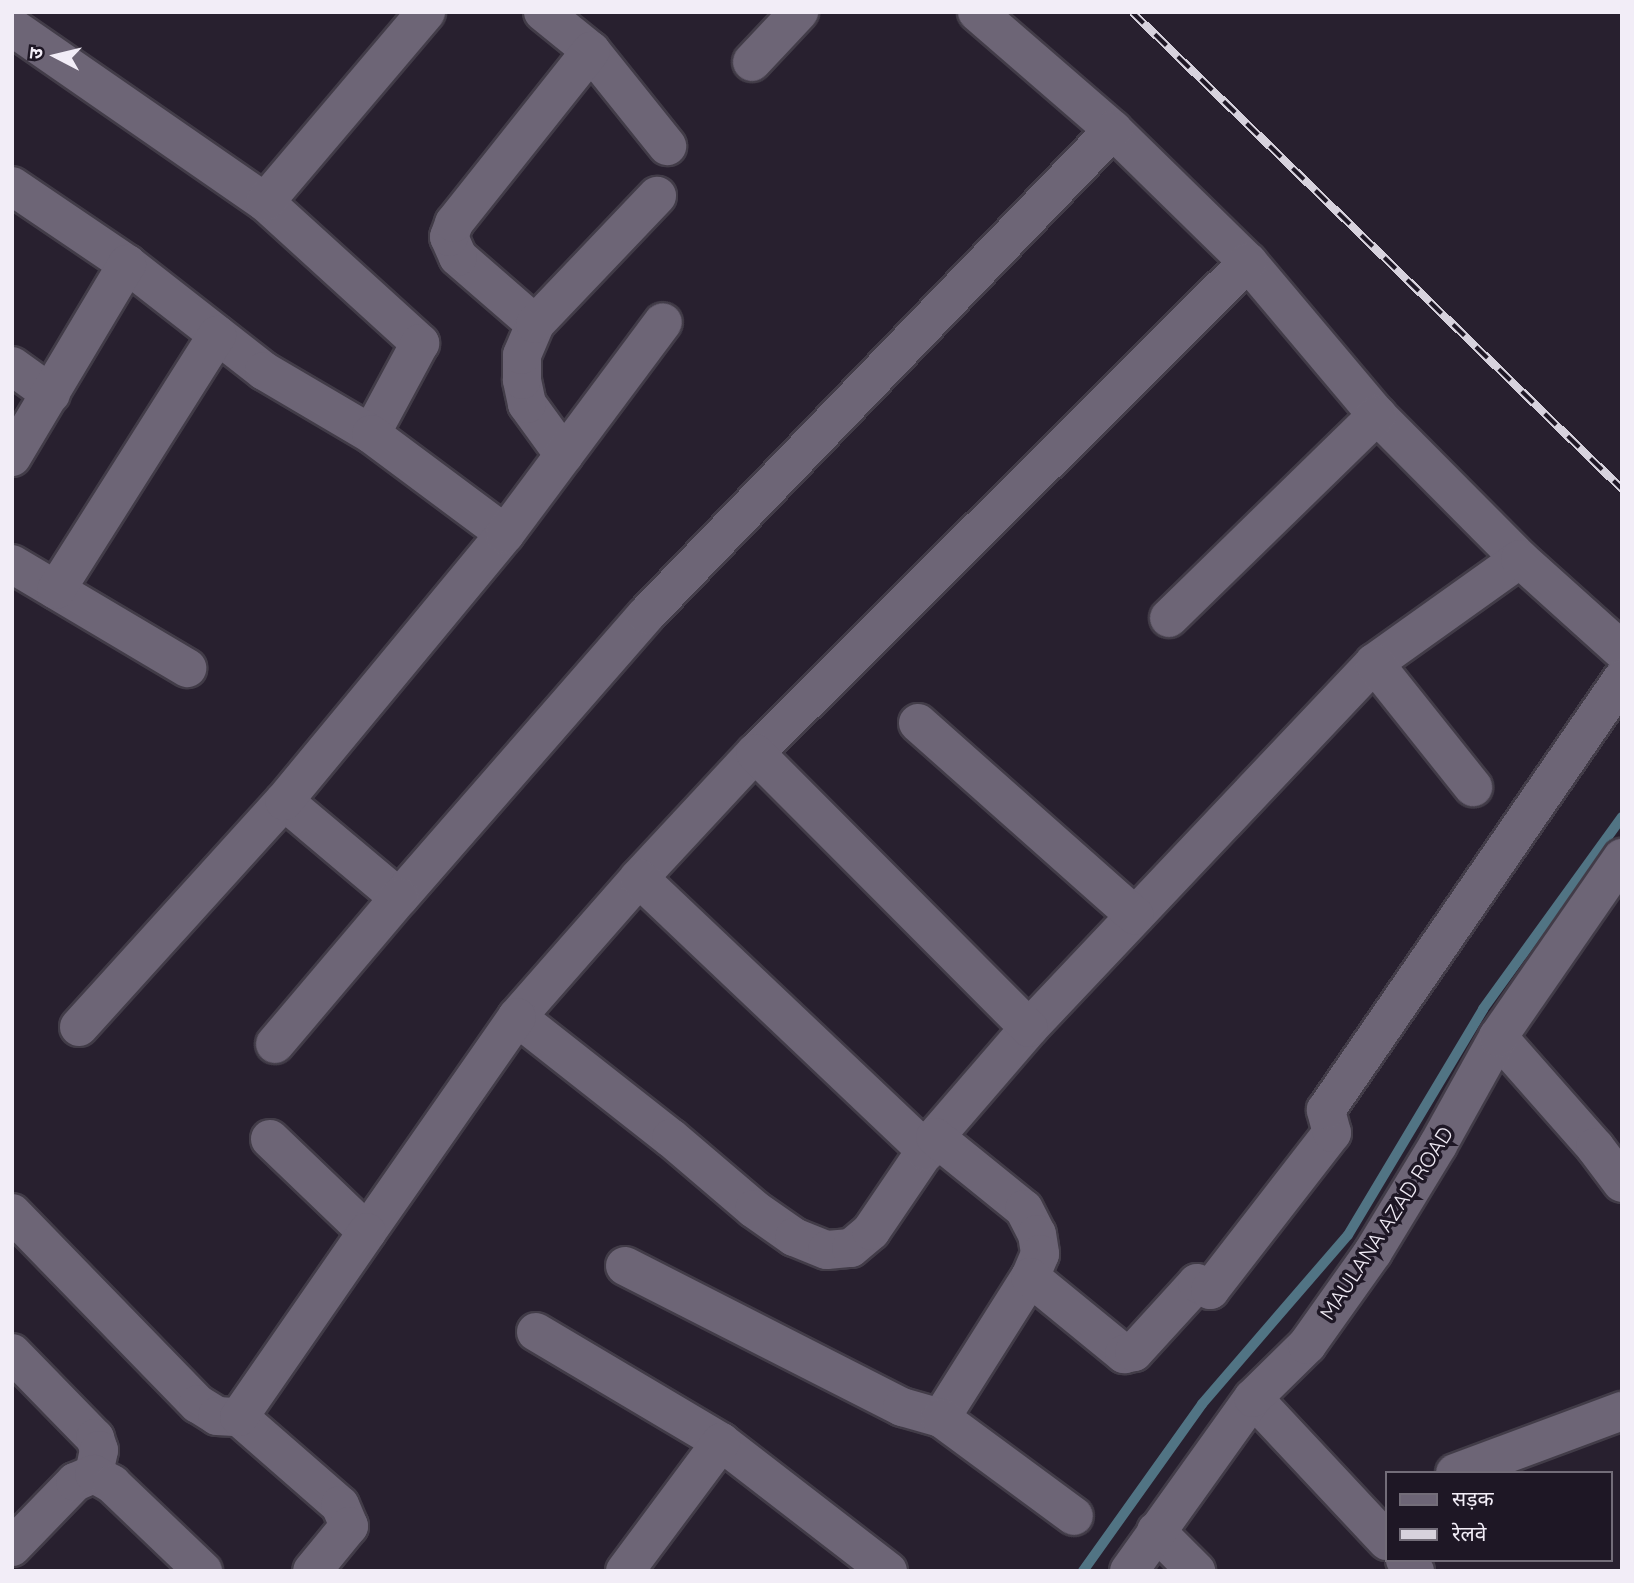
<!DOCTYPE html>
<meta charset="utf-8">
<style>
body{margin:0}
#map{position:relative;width:1634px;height:1583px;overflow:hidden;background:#28202f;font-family:Quicksand,"Noto Sans Devanagari",sans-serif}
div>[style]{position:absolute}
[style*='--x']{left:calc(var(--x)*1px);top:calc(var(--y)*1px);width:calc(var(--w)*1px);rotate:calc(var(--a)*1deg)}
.stream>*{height:10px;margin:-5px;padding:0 5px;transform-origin:5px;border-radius:5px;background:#517484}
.roads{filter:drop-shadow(2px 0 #423c48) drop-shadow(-2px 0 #423c48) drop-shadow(0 2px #423c48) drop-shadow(0 -2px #423c48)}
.minor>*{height:38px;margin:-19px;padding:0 19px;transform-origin:19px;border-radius:19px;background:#6d6576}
.rail>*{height:8px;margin-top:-4px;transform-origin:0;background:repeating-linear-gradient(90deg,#1e1725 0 16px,#d7d2dd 0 32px);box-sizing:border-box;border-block:2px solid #d7d2dd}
span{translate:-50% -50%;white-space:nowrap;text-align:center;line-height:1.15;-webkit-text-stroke:7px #1e1725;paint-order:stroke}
.street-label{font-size:21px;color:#f2edf7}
.frame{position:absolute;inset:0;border:14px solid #f2edf7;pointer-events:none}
.legend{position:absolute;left:1385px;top:1471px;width:228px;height:91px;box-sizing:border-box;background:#1e1725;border:2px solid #736d79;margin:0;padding:9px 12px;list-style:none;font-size:21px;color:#f2edf7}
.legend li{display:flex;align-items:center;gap:14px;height:35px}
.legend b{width:35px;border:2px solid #736d79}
.north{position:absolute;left:21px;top:21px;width:70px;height:70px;-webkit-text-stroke:5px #1e1725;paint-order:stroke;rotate:277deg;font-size:19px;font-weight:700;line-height:28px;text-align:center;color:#f2edf7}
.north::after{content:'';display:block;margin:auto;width:24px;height:32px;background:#f2edf7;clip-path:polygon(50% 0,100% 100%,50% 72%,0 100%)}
</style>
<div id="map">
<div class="stream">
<div style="--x:1083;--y:1571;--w:205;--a:-54.5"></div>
<div style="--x:1202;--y:1404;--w:223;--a:-49.2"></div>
<div style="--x:1348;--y:1235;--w:263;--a:-59.1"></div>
<div style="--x:1483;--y:1009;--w:237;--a:-54.1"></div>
</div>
<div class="roads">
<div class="minor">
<div style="--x:543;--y:12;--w:62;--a:39.1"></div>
<div style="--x:591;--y:51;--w:122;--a:51.3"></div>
<div style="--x:977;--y:12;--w:180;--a:40.9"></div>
<div style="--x:1113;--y:130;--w:189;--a:44.4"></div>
<div style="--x:1248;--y:262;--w:200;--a:49.9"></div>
<div style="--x:1377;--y:415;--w:203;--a:45.2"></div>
<div style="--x:12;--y:27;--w:308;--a:34.7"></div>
<div style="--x:265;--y:202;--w:210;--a:42.3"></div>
<div style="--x:420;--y:343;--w:103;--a:118.3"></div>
<div style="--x:752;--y:62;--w:69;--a:-46.8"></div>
<div style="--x:12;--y:186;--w:139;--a:34.1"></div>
<div style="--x:127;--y:264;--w:174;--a:38"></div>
<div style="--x:264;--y:371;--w:124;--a:30.5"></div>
<div style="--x:371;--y:434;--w:167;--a:36.7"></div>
<div style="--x:265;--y:202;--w:249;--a:-49.7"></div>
<div style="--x:1248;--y:262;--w:696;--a:135.12"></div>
<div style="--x:755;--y:753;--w:171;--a:132.9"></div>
<div style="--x:639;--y:878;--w:185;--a:131.3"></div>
<div style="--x:517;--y:1017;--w:196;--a:38.2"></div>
<div style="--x:671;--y:1138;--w:109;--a:40.5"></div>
<div style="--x:754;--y:1209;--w:49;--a:35"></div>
<div style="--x:794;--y:1237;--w:35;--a:22"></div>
<div style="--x:827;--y:1250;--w:24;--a:-5"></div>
<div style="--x:851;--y:1248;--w:26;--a:-40"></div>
<div style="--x:871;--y:1231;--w:114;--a:-55.8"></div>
<div style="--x:935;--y:1137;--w:144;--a:-49.2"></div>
<div style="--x:1029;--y:1028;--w:502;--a:-46.61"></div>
<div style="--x:1374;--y:663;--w:179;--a:-35.5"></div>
<div style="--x:1520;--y:559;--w:137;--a:42"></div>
<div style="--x:535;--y:324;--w:102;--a:-139"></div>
<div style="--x:458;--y:257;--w:22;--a:-114"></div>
<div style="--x:449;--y:237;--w:15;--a:-70"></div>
<div style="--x:454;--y:223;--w:220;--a:-51.5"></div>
<div style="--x:12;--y:366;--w:48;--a:35.7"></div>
<div style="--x:564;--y:455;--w:63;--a:-126"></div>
<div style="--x:527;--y:404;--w:25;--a:-102"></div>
<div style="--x:522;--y:380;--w:25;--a:-90"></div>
<div style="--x:522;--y:355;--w:34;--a:-67"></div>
<div style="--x:535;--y:324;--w:177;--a:-46.4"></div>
<div style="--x:12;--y:457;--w:225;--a:-59.2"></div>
<div style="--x:12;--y:564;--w:204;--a:30.7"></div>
<div style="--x:56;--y:590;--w:302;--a:-57.7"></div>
<div style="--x:1169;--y:618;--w:291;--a:-44.3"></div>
<div style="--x:1374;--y:663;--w:159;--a:51.4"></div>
<div style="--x:918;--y:723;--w:290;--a:41.6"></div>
<div style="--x:755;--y:753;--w:388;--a:45.1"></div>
<div style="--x:284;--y:801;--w:150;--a:40.1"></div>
<div style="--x:399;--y:898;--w:376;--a:-48.9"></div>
<div style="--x:646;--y:615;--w:673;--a:-46.08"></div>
<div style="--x:639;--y:878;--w:397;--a:43.5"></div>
<div style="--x:79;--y:1027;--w:305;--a:-47.8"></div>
<div style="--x:284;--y:801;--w:347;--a:-50.4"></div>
<div style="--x:505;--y:534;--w:264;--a:-53.3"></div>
<div style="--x:1498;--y:1037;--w:147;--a:48.6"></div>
<div style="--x:1595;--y:1147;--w:45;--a:53.1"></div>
<div style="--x:275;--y:1044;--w:192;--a:-49.7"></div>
<div style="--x:935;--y:1137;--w:114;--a:39"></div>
<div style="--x:1024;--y:1209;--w:28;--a:63"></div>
<div style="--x:1037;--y:1234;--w:20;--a:81"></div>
<div style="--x:1040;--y:1254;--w:25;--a:113"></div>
<div style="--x:1030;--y:1277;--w:167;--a:122.3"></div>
<div style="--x:270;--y:1139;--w:134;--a:43.8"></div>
<div style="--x:367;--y:1232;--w:262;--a:-55.1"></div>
<div style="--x:12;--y:1213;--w:267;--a:45.8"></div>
<div style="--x:198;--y:1404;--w:22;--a:32"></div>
<div style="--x:217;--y:1416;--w:22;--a:3"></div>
<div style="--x:239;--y:1417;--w:134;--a:41.1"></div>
<div style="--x:340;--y:1505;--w:23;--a:67"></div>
<div style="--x:349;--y:1526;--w:58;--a:129.4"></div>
<div style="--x:625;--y:1266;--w:311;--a:27"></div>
<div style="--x:902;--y:1407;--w:41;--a:15.8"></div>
<div style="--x:941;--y:1418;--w:165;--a:36.4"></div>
<div style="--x:1030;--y:1277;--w:122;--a:39.3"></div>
<div style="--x:1124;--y:1354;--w:10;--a:-11"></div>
<div style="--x:1134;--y:1352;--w:93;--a:-47.6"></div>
<div style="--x:1197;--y:1283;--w:15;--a:28"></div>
<div style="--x:1210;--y:1290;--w:199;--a:-52.2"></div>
<div style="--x:1332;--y:1133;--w:24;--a:-105"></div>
<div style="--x:1326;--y:1110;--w:523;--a:-55.52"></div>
<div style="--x:536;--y:1332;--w:215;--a:30.7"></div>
<div style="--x:721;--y:1442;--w:211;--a:37.7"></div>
<div style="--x:12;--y:1353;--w:119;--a:45.7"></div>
<div style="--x:95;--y:1438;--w:13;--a:72"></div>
<div style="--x:99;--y:1450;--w:25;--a:102"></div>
<div style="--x:1253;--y:1398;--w:196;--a:46.9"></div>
<div style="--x:239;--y:1417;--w:225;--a:-55.3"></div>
<div style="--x:1455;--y:1473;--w:178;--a:-20.4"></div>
<div style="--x:1156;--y:1531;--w:57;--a:45"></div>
<div style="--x:12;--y:1547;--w:91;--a:-45.9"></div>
<div style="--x:75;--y:1482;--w:21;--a:-23"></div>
<div style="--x:94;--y:1474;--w:21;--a:29"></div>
<div style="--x:112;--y:1484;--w:126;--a:43.7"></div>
<div style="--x:1405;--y:1560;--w:15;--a:48"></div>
<div style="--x:625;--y:1571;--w:161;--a:-53.3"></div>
<div style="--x:1129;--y:1571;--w:213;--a:-54.4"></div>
<div style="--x:1253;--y:1398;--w:76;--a:-44.5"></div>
<div style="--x:1307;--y:1345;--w:114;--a:-54.6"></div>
<div style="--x:1373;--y:1252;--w:125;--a:-58.7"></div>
<div style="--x:1438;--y:1145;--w:124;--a:-60.9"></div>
<div style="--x:1498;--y:1037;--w:218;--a:-55.3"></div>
</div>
</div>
<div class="rail">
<div style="--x:1132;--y:12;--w:684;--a:44.23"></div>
</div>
<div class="street-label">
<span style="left:1386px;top:1223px;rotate:-57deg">MAULANA AZAD ROAD</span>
</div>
<div class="frame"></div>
<ul class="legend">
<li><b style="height:9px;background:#6d6576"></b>सड़क</li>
<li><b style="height:9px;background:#d7d2dd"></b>रेलवे</li>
</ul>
<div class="north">उ</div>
</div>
